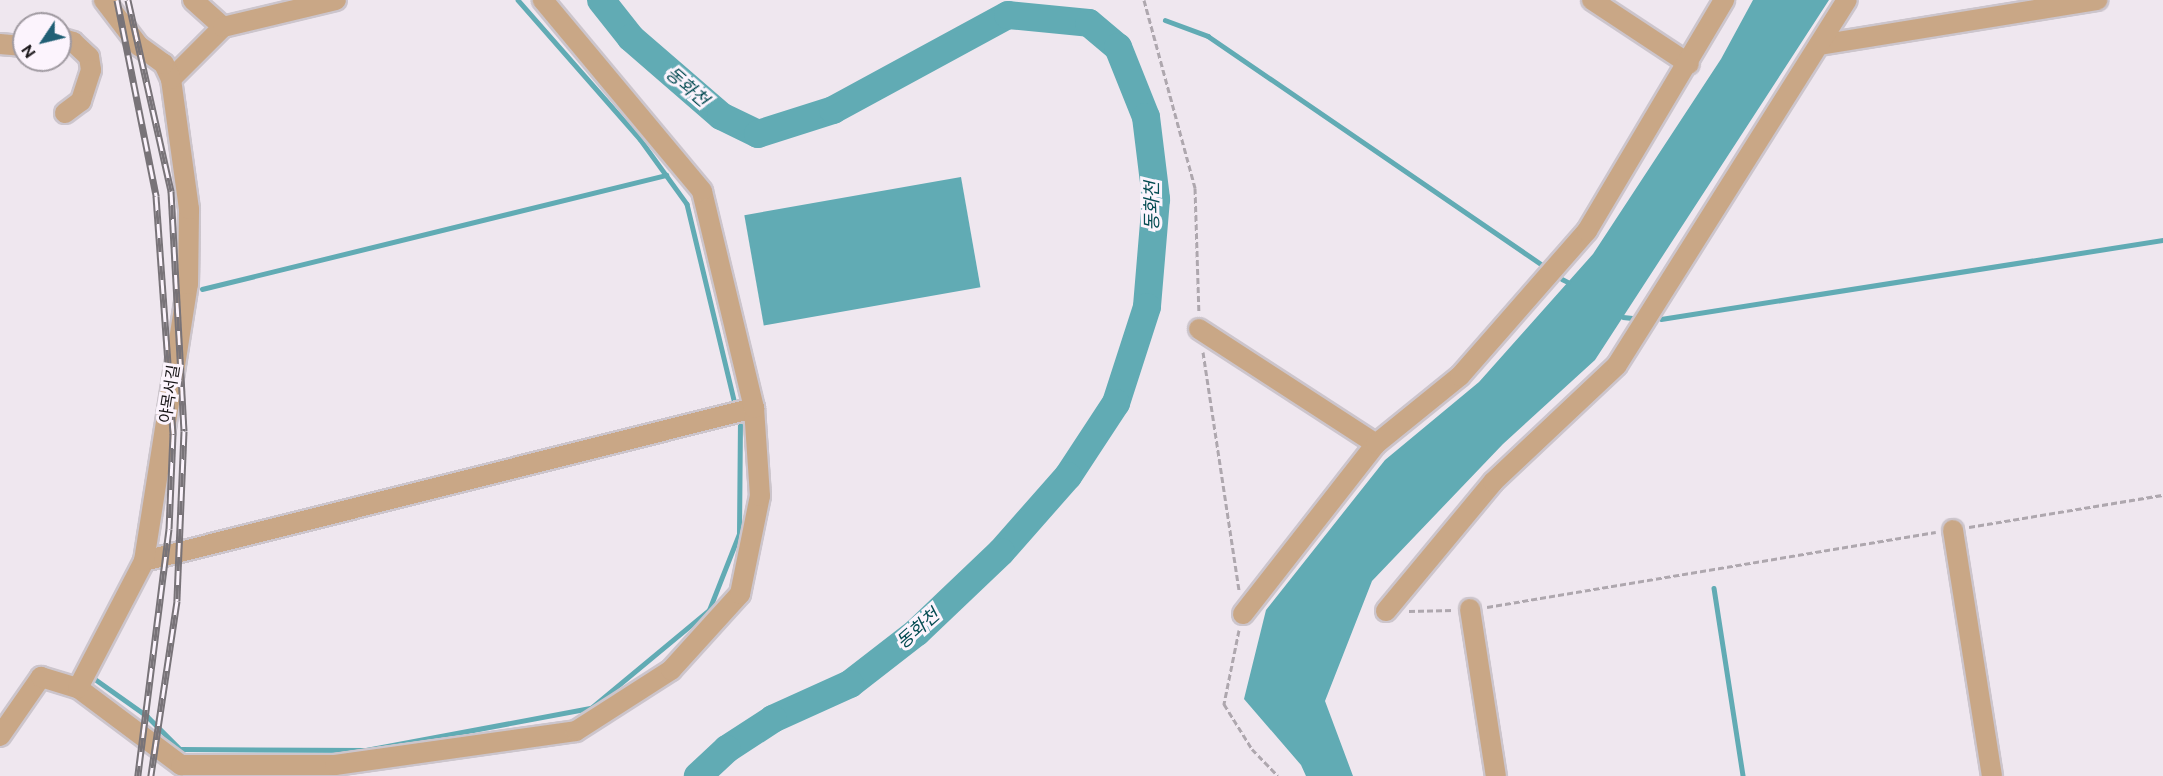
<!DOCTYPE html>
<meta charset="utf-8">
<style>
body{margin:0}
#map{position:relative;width:2163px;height:776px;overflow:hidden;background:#efe7ef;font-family:"DM Sans","Noto Sans KR",sans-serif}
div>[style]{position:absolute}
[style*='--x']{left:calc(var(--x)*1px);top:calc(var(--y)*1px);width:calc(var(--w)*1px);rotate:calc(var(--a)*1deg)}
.water>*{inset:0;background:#61abb4;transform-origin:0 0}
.stream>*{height:4.5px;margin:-2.25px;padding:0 2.25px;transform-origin:2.25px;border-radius:2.25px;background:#61abb4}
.river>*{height:28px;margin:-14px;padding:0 14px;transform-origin:14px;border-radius:14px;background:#61abb4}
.path>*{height:3px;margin-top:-1.5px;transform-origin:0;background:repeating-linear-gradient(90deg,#aea7ae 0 6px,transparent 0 9px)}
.roads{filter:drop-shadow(2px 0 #ccc5cc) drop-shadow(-2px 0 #ccc5cc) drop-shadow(0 2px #ccc5cc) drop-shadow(0 -2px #ccc5cc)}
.minor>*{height:20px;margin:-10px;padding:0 10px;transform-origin:10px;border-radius:10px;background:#c9a786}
.rail>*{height:7px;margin-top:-3.5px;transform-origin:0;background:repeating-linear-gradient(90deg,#fcf4fd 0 14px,#787378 0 28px);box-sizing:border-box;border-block:2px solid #787378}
span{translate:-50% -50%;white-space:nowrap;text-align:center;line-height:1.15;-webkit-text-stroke:6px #fcf4fd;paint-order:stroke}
.street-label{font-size:16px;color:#171417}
.water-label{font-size:18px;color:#044b52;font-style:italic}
.north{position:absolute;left:12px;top:12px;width:60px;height:60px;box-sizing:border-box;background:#fcf4fd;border:2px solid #a09aa1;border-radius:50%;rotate:235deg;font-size:16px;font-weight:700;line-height:24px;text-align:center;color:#171417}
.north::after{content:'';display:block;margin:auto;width:21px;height:27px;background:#205f75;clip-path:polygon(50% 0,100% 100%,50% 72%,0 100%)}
</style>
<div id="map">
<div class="water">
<div style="clip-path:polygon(1753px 0,1829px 0,1595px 360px,1503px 444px,1372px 581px,1325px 701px,1353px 776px,1306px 776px,1301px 765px,1244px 699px,1266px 610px,1385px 460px,1479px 382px,1593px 254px,1721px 59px)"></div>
<div style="left:961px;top:177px;width:112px;height:220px;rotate:80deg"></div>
</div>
<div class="stream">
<div style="--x:518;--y:0;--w:185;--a:48.7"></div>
<div style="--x:640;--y:139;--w:80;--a:54.1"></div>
<div style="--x:687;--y:204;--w:202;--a:76.5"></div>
<div style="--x:1165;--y:20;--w:46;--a:20.4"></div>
<div style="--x:1208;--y:36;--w:404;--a:34.4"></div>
<div style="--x:1562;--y:279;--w:7;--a:27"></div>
<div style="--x:202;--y:289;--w:478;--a:-13.8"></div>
<div style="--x:1623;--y:317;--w:9;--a:6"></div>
<div style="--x:1661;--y:319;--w:508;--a:-8.94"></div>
<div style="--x:1714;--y:588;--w:190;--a:81.2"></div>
<div style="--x:95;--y:679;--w:64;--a:35.4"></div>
<div style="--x:147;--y:716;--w:47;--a:45"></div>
<div style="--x:180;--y:749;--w:186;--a:0.3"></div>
<div style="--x:366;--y:750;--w:229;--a:-10.6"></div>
<div style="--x:591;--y:708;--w:153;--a:-39.7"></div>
<div style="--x:709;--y:610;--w:82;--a:-68.5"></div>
<div style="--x:739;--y:534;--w:109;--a:-89.5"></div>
</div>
<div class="river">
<div style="--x:601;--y:0;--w:48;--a:51.7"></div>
<div style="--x:631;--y:38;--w:119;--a:40.9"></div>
<div style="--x:721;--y:116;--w:41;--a:25.9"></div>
<div style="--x:758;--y:134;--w:79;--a:-17.7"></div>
<div style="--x:833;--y:110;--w:199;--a:-28.5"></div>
<div style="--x:1008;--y:15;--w:81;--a:5.6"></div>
<div style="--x:1089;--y:23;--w:38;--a:40"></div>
<div style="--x:1118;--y:47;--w:75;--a:68.2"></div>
<div style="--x:1146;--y:117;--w:83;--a:83"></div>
<div style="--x:1156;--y:199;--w:108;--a:94.8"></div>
<div style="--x:1147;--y:307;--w:101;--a:107.9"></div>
<div style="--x:1116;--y:403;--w:87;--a:123.3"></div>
<div style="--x:1068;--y:476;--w:101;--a:131.4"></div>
<div style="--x:1001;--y:552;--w:116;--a:136.4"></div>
<div style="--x:917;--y:632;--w:85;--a:142.2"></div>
<div style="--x:850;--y:684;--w:85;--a:155.6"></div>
<div style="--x:773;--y:719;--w:55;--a:146.9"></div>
<div style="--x:727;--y:749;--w:40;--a:137"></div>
</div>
<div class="path">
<div style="--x:1144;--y:0;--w:195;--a:74.8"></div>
<div style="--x:1195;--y:188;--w:124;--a:88.2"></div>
<div style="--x:1203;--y:352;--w:242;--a:81.4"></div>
<div style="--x:1969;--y:527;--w:197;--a:-9.4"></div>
<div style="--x:1487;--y:607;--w:455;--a:-9.5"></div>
<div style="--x:1409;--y:611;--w:45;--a:-1.3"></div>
<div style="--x:1239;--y:630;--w:76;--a:101.5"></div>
<div style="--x:1224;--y:704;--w:53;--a:58.1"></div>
<div style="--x:1252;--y:749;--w:37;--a:46"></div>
</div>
<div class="roads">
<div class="minor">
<div style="--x:193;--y:0;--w:40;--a:42"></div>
<div style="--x:1592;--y:0;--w:116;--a:33.4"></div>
<div style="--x:60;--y:38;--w:14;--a:17"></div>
<div style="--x:73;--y:42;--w:22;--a:43"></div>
<div style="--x:89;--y:57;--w:13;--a:81"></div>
<div style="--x:91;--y:70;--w:33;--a:108"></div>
<div style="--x:81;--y:101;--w:20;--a:143"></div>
<div style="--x:0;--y:44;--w:24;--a:5"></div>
<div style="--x:1819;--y:45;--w:282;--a:-9.2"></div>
<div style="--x:171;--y:79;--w:74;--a:-45"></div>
<div style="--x:223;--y:27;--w:116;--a:-13.4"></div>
<div style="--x:1199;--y:329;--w:211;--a:33"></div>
<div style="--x:1953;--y:530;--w:249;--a:81"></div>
<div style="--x:144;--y:561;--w:629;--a:-14.08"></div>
<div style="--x:1470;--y:609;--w:169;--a:81.2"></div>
<div style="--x:1386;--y:611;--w:168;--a:-50.3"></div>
<div style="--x:1493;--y:482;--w:170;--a:-43.3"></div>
<div style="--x:1617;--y:365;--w:431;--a:-57.8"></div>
<div style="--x:1243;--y:614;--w:216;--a:-52"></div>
<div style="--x:1376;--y:444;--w:108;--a:-39"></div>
<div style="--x:1460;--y:376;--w:193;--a:-48.8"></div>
<div style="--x:1587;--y:231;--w:269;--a:-59.3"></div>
<div style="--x:78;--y:688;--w:129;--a:36.8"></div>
<div style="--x:181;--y:765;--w:154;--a:0"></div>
<div style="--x:335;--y:765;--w:243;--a:-8"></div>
<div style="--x:576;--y:731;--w:113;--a:-32.7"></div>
<div style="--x:671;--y:670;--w:103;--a:-47.8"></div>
<div style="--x:740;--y:594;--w:100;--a:-78.5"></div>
<div style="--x:760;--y:496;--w:88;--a:-93.9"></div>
<div style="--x:754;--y:408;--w:223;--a:-103.5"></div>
<div style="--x:702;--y:191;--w:249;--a:-129.8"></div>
<div style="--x:0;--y:736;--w:72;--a:-55.2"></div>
<div style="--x:41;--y:677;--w:39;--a:17"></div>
<div style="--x:78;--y:688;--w:143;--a:-62.5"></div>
<div style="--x:144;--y:561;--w:280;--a:-81"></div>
<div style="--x:188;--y:284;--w:75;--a:-89.2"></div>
<div style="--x:189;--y:209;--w:131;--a:-97.9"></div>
<div style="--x:171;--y:79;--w:17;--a:-115"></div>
<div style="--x:164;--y:64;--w:31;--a:-144"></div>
<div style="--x:139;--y:46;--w:58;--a:-127.3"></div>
</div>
</div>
<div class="rail">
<div style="--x:117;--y:0;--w:200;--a:78.7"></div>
<div style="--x:156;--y:196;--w:239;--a:85.9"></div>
<div style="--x:173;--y:434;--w:95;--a:92.4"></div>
<div style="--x:169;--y:529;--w:249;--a:97.2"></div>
<div style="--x:128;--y:0;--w:196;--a:77.3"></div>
<div style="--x:171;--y:191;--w:240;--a:86.9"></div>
<div style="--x:184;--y:431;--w:170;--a:92.4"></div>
<div style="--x:177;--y:601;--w:177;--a:98.5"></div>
</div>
<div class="street-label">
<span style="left:170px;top:394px;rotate:-81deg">야목서길</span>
</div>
<div class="water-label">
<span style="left:687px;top:87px;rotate:41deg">동화천</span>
<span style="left:1152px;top:206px;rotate:-90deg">동화천</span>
<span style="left:918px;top:629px;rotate:-41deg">동화천</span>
</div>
<div class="north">N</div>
</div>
